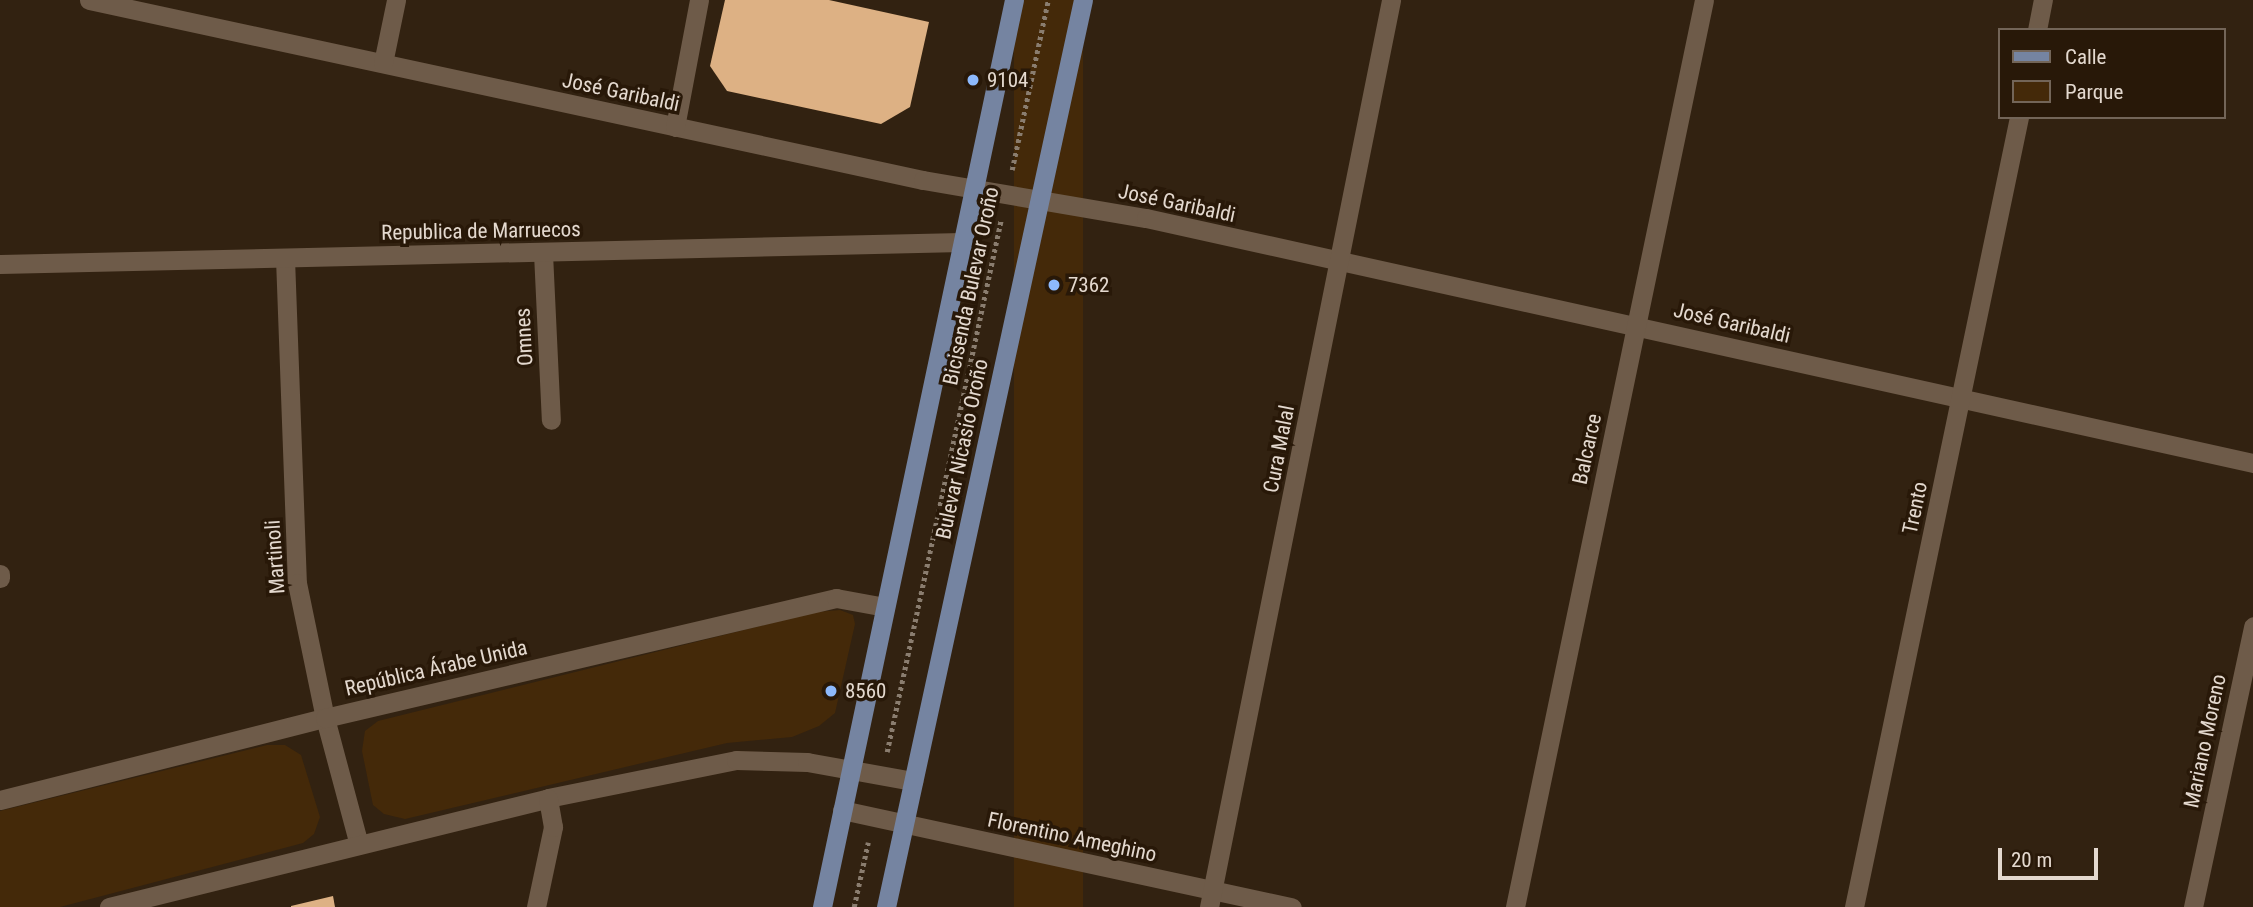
<!DOCTYPE html>
<meta charset="utf-8">
<style>
body{margin:0}
#map{position:relative;width:2253px;height:907px;overflow:hidden;background:#322211;font-family:"Roboto Condensed",sans-serif}
div>[style]{position:absolute}
[style*='--x']{left:calc(var(--x)*1px);top:calc(var(--y)*1px);width:calc(var(--w)*1px);rotate:calc(var(--a)*1deg)}
.green>*{inset:0;background:#442909;transform-origin:0 0}
.building>*{inset:0;background:#ddb184}
.path>*{height:4.5px;margin-top:-2.25px;transform-origin:0;background:repeating-linear-gradient(90deg,#8a7d6f 0 3.5px,transparent 0 7px)}
.minor>*{height:19px;margin:-9.5px;padding:0 9.5px;transform-origin:9.5px;border-radius:9.5px;background:#6e5b49}
.primary>*{height:19px;margin:-9.5px;padding:0 9.5px;transform-origin:9.5px;border-radius:9.5px;background:#7584a1}
.dots>*{width:19px;height:19px;translate:-50% -50%;box-sizing:border-box;border:4px solid #281808;border-radius:50%}
span{translate:-50% -50%;white-space:nowrap;text-align:center;line-height:1.15;-webkit-text-stroke:7px #281808;paint-order:stroke}
.poi-label{font-size:21px;color:#e4d9cf}
.left{translate:0 -50%;text-align:left}
.street-label{font-size:21px;color:#e4d9cf}
.legend{position:absolute;left:1998px;top:28px;width:228px;height:91px;box-sizing:border-box;background:#281808;border:2px solid #736558;margin:0;padding:9px 12px;list-style:none;font-size:21px;color:#e4d9cf}
.legend li{display:flex;align-items:center;gap:14px;height:35px}
.legend b{width:35px;border:2px solid #736558}
.scale{position:absolute;left:1998px;top:848px;width:100px;height:32px;box-sizing:border-box;border:4px solid #e4d9cf;border-top:0;padding-left:9px;font-size:21px;line-height:24px;white-space:nowrap;color:#e4d9cf;-webkit-text-stroke:5px #281808;paint-order:stroke}
</style>
<div id="map">
<div class="green">
<div style="left:1014px;top:0;width:69px;height:927px"></div>
<div style="clip-path:polygon(840px 610px,853px 615px,855px 624px,835px 713px,819px 726px,792px 737px,727px 743px,405px 819px,384px 814px,373px 805px,362px 751px,365px 731px,378px 721px,816px 612px)"></div>
<div style="clip-path:polygon(267px 745px,285px 745px,301px 755px,320px 817px,314px 834px,303px 843px,60px 907px,0 907px,0 811px)"></div>
</div>
<div class="building">
<div style="clip-path:polygon(725px 0,829px 0,929px 22px,910px 107px,881px 124px,727px 91px,710px 66px)"></div>
<div style="clip-path:polygon(333px 896px,335px 907px,291px 907px,291px 906px)"></div>
</div>
<div class="path">
<div style="--x:1012;--y:170;--w:174;--a:-78"></div>
<div style="--x:887;--y:752;--w:544;--a:-77.91"></div>
<div style="--x:854;--y:907;--w:66;--a:-77.7"></div>
</div>
<div class="minor">
<div style="--x:89;--y:0;--w:853;--a:12.18"></div>
<div style="--x:923;--y:180;--w:226;--a:9.7"></div>
<div style="--x:1146;--y:218;--w:1134;--a:12.48"></div>
<div style="--x:2037;--y:30;--w:31;--a:-79"></div>
<div style="--x:383;--y:63;--w:64;--a:-78.3"></div>
<div style="--x:675;--y:127;--w:129;--a:-79.3"></div>
<div style="--x:543;--y:253;--w:167;--a:87.3"></div>
<div style="--x:285;--y:258;--w:325;--a:87.9"></div>
<div style="--x:297;--y:583;--w:138;--a:78.3"></div>
<div style="--x:325;--y:718;--w:131;--a:75"></div>
<div style="--x:0;--y:264;--w:962;--a:-1.31"></div>
<div style="--x:0;--y:574;--w:4;--a:90"></div>
<div style="--x:0;--y:800;--w:335;--a:-14.2"></div>
<div style="--x:325;--y:718;--w:525;--a:-13.22"></div>
<div style="--x:836;--y:598;--w:50;--a:10.4"></div>
<div style="--x:842;--y:810;--w:460;--a:12.2"></div>
<div style="--x:109;--y:907;--w:452;--a:-13.9"></div>
<div style="--x:548;--y:798;--w:192;--a:-11.4"></div>
<div style="--x:736;--y:760;--w:71;--a:1.6"></div>
<div style="--x:807;--y:762;--w:108;--a:10.2"></div>
<div style="--x:536;--y:907;--w:82;--a:-78"></div>
<div style="--x:553;--y:827;--w:29;--a:-100"></div>
<div style="--x:1209;--y:907;--w:925;--a:-78.65"></div>
<div style="--x:1515;--y:907;--w:926;--a:-78.23"></div>
<div style="--x:1854;--y:907;--w:807;--a:-78.2"></div>
<div style="--x:2193;--y:907;--w:287;--a:-77.9"></div>
</div>
<div class="primary">
<div style="--x:822;--y:907;--w:927;--a:-78.05"></div>
<div style="--x:886;--y:907;--w:928;--a:-77.75"></div>
</div>
<div class="dots">
<div style="left:973px;top:80px;background:#8db9fc"></div>
<div style="left:1054px;top:285px;background:#8db9fc"></div>
<div style="left:831px;top:691px;background:#8db9fc"></div>
</div>
<div class="poi-label">
<span class="left" style="left:987px;top:80px">9104</span>
<span class="left" style="left:1068px;top:285px">7362</span>
<span class="left" style="left:845px;top:691px">8560</span>
</div>
<div class="street-label">
<span style="left:621px;top:92px;rotate:12deg">José Garibaldi</span>
<span style="left:1177px;top:203px;rotate:12deg">José Garibaldi</span>
<span style="left:481px;top:231px;rotate:-1deg">Republica de Marruecos</span>
<span style="left:971px;top:286px;rotate:-78deg">Bicisenda Bulevar Oroño</span>
<span style="left:1732px;top:323px;rotate:13deg">José Garibaldi</span>
<span style="left:524px;top:337px;rotate:-93deg">Omnes</span>
<span style="left:962px;top:449px;rotate:-78deg">Bulevar Nicasio Oroño</span>
<span style="left:1279px;top:449px;rotate:-79deg">Cura Malal</span>
<span style="left:1587px;top:449px;rotate:-78deg">Balcarce</span>
<span style="left:1915px;top:508px;rotate:-78deg">Trento</span>
<span style="left:275px;top:557px;rotate:-94deg">Martinoli</span>
<span style="left:436px;top:668px;rotate:-13deg">República Árabe Unida</span>
<span style="left:2205px;top:741px;rotate:-78deg">Mariano Moreno</span>
<span style="left:1072px;top:837px;rotate:12deg">Florentino Ameghino</span>
</div>
<ul class="legend">
<li><b style="height:9px;background:#7584a1"></b>Calle</li>
<li><b style="height:19px;background:#442909"></b>Parque</li>
</ul>
<div class="scale">20 m</div>
</div>
